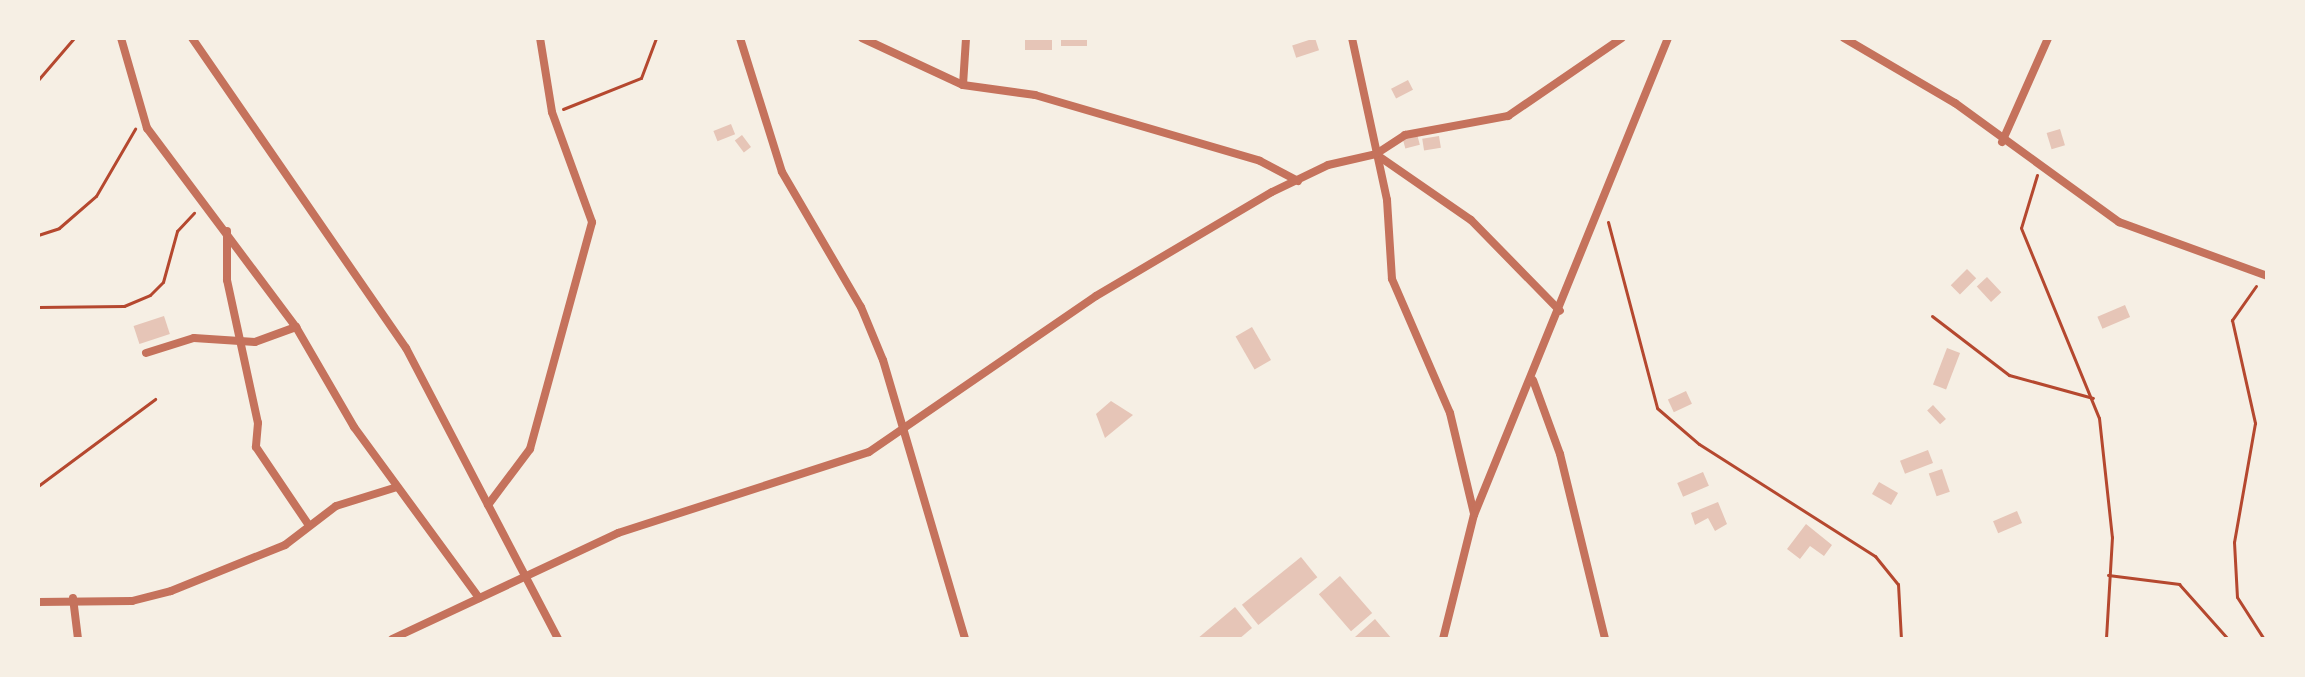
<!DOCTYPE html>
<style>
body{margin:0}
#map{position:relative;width:2305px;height:677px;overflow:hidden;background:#f6efe4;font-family:"Fira Sans Condensed",sans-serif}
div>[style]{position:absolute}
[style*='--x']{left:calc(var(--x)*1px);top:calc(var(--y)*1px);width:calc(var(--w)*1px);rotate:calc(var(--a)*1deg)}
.building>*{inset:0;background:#e6c5b7;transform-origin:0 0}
.path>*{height:3px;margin:-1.5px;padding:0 1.5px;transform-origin:1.5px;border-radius:1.5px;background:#b5482f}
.minor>*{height:8px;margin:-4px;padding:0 4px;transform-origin:4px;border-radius:4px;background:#c5725c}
span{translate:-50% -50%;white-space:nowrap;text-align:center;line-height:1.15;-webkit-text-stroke:8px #f6efe4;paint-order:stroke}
.frame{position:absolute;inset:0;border:40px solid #f6efe4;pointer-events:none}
</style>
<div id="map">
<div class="building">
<div style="left:1025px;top:38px;width:27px;height:12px"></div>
<div style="left:1061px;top:38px;width:26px;height:8px"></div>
<div style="left:1315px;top:38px;width:13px;height:24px;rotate:72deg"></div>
<div style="left:1408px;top:80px;width:11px;height:19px;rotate:63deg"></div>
<div style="left:731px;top:124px;width:11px;height:19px;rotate:68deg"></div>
<div style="left:2060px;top:129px;width:17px;height:14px;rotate:73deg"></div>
<div style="left:1417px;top:134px;width:11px;height:15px;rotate:75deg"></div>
<div style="left:742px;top:135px;width:15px;height:9px;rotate:53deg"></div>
<div style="left:1439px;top:136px;width:12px;height:17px;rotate:81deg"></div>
<div style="left:1967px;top:269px;width:13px;height:23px;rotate:45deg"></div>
<div style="left:1987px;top:277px;width:21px;height:14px;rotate:47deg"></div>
<div style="left:2125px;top:305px;width:13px;height:30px;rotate:67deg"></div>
<div style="left:164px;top:316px;width:19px;height:32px;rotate:72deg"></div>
<div style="left:1252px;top:327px;width:38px;height:19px;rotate:60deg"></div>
<div style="left:1947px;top:348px;width:14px;height:39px;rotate:21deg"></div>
<div style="left:1686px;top:391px;width:14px;height:20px;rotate:65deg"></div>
<div style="clip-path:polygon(1111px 401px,1133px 415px,1105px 438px,1096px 414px)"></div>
<div style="left:1933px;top:405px;width:19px;height:8px;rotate:47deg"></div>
<div style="left:1928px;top:450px;width:14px;height:30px;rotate:69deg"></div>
<div style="left:1942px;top:469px;width:24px;height:14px;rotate:71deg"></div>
<div style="left:1703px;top:472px;width:15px;height:28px;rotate:67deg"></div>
<div style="left:1879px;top:482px;width:22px;height:14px;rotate:30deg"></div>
<div style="clip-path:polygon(1718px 502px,1727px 524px,1715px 531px,1708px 518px,1695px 525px,1691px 513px)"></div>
<div style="left:2017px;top:511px;width:13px;height:26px;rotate:67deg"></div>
<div style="clip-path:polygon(1806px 524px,1832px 545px,1824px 556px,1810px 546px,1800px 559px,1787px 549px)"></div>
<div style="left:1301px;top:557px;width:26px;height:76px;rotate:51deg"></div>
<div style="left:1340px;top:576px;width:49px;height:28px;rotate:49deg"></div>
<div style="clip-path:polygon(1235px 607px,1252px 628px,1239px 639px,1197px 639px)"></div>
<div style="clip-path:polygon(1375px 619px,1392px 639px,1356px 639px,1355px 637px)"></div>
</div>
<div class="path">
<div style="--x:38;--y:80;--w:55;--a:-49.4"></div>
<div style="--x:563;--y:109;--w:84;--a:-21.7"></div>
<div style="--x:641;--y:78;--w:43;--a:-69.4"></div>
<div style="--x:2037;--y:175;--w:55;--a:106.8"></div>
<div style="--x:2021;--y:228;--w:205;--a:67.7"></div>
<div style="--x:2099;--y:418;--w:120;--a:83.8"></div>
<div style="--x:2112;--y:537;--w:102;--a:93.4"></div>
<div style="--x:1608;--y:222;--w:192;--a:75.2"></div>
<div style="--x:1657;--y:408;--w:55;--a:40.6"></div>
<div style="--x:1699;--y:444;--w:209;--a:32.5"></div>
<div style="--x:1875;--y:556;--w:36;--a:51"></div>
<div style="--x:1898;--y:584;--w:55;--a:86.9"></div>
<div style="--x:38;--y:235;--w:22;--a:-18"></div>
<div style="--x:59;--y:228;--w:49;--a:-40.9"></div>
<div style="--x:96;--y:196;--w:78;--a:-59.8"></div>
<div style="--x:2256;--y:286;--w:42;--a:125.2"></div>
<div style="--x:2232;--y:320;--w:106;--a:77.4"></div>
<div style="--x:2255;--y:423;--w:121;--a:100"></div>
<div style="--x:2234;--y:542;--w:55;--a:86.9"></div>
<div style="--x:2237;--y:597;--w:50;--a:57.3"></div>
<div style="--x:38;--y:307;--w:86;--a:-0.7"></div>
<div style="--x:124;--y:306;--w:28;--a:-23"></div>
<div style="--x:150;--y:295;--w:18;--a:-45"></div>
<div style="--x:163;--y:282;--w:53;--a:-74.6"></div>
<div style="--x:177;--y:231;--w:25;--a:-47"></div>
<div style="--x:1932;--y:316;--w:97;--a:37.5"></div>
<div style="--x:2009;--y:375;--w:87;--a:15.3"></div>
<div style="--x:38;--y:486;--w:146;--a:-36.6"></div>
<div style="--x:2108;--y:575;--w:72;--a:7.2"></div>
<div style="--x:2179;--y:584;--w:74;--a:48.3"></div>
</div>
<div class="minor">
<div style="--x:121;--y:38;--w:94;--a:73.9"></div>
<div style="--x:147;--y:128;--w:249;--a:53.2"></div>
<div style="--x:296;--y:327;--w:116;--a:59.9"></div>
<div style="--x:354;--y:427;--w:212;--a:53.8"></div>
<div style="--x:192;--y:38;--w:377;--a:55.4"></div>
<div style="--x:406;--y:348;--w:328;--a:62.4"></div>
<div style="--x:740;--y:38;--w:140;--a:72.6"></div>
<div style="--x:782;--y:172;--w:156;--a:59.7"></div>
<div style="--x:861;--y:307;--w:57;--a:67.5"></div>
<div style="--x:883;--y:360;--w:291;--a:73.6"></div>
<div style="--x:862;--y:38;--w:111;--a:25"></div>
<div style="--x:963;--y:85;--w:73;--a:7.9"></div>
<div style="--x:1035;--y:95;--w:234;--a:16.3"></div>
<div style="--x:1260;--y:161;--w:43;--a:27.8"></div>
<div style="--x:1352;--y:38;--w:166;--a:77.8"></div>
<div style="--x:1387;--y:200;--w:79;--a:86.4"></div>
<div style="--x:1392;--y:279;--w:146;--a:66.6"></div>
<div style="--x:1450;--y:413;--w:104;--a:76.6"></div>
<div style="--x:1844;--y:38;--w:129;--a:30.4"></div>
<div style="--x:1955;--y:103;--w:203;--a:36"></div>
<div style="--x:2119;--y:222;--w:158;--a:20"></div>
<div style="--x:963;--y:85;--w:47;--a:-86.3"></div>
<div style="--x:2002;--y:142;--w:114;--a:-66.1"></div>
<div style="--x:1377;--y:155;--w:114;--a:34.7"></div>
<div style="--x:1471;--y:220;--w:127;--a:45.6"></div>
<div style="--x:227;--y:231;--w:49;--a:90"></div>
<div style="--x:227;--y:280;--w:146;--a:77.8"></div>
<div style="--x:258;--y:423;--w:24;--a:95"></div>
<div style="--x:256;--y:447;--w:93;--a:56"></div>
<div style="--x:146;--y:353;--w:50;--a:-17.4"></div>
<div style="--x:194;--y:338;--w:61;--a:3.8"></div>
<div style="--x:255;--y:342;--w:44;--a:-20.1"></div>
<div style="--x:1533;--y:380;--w:79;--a:70"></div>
<div style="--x:1560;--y:454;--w:190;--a:76.3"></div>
<div style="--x:488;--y:505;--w:70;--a:-53.1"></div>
<div style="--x:530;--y:449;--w:235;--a:-74.7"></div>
<div style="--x:592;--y:222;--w:117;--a:-110"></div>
<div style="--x:552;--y:112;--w:75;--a:-99.2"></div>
<div style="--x:73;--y:598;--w:41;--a:83"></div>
<div style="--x:38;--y:602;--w:94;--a:-0.6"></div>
<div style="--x:132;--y:601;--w:40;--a:-14.4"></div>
<div style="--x:171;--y:591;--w:123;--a:-22"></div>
<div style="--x:285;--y:545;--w:64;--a:-37.4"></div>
<div style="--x:336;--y:506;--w:64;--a:-17.3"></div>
<div style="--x:392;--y:639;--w:250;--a:-25.1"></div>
<div style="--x:618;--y:533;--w:264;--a:-17.9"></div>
<div style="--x:869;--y:452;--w:275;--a:-34.5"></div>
<div style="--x:1096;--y:296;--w:204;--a:-30.6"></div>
<div style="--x:1272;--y:192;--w:62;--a:-25.7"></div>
<div style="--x:1328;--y:165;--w:49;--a:-12.9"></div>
<div style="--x:1376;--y:154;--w:35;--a:-33"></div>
<div style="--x:1405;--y:135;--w:105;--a:-10.5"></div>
<div style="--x:1508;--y:116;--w:138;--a:-34.4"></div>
<div style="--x:1443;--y:639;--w:128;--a:-76"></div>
<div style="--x:1474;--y:515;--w:515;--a:-67.87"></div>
</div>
<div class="frame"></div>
</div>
